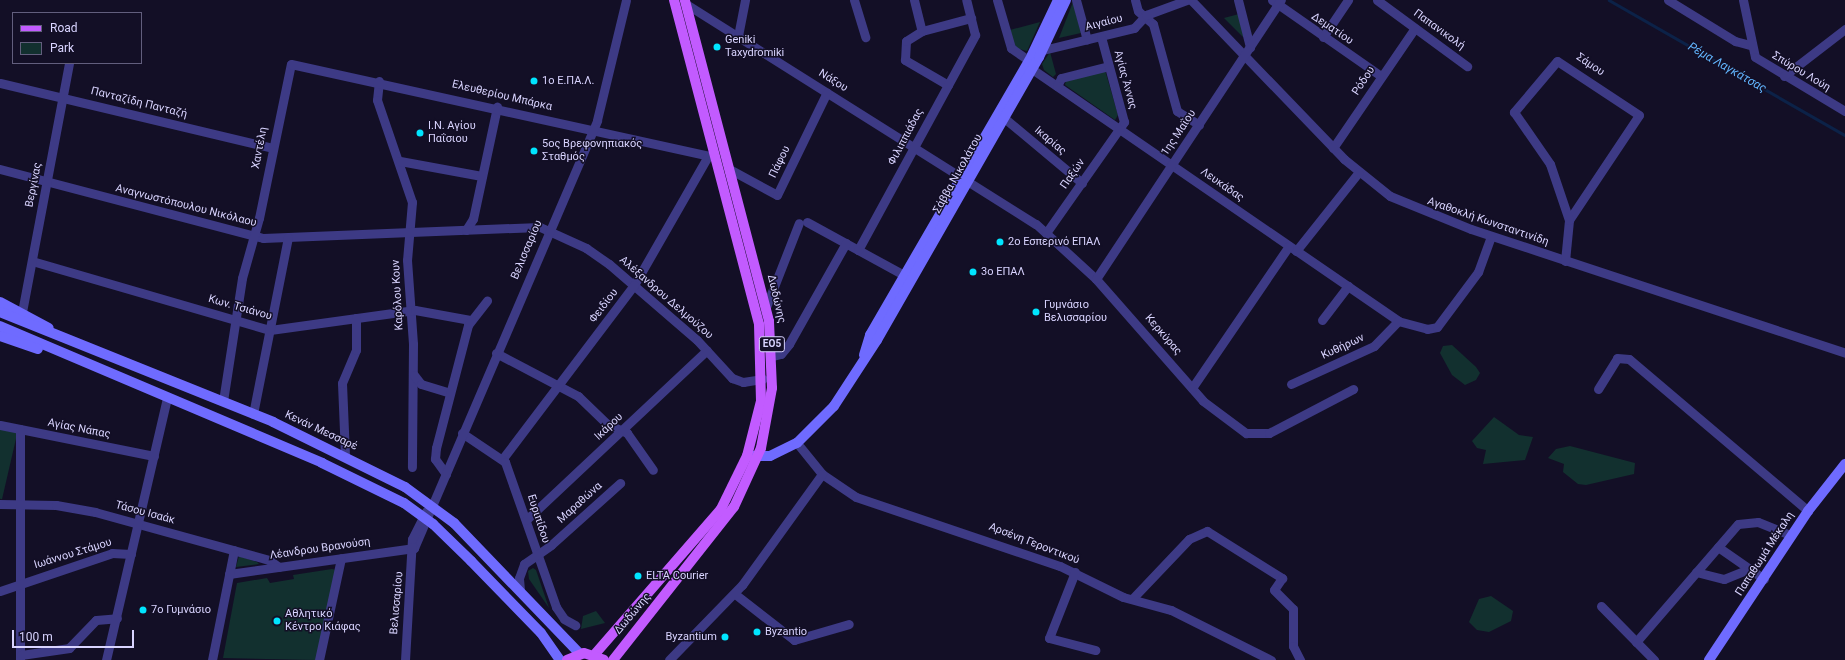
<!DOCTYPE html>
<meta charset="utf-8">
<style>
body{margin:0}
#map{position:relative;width:1845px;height:660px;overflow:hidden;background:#130f26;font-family:Roboto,sans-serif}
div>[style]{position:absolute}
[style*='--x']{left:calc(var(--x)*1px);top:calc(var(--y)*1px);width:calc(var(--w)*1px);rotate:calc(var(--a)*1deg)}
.green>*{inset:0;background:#12302f;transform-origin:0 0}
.stream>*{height:2.5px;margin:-1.25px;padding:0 1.25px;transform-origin:1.25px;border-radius:1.25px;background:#0c2248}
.street>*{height:9px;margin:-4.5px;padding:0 4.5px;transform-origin:4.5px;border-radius:4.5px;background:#3d3a85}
.secondary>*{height:10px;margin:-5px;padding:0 5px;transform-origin:5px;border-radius:5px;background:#6f6bff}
.primary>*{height:10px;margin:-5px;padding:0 5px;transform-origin:5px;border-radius:5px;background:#c25bff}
.dots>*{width:11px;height:11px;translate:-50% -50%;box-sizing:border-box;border:2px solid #130f26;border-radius:50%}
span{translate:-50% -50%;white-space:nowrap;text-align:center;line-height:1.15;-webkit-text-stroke:3px #130f26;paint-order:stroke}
.shield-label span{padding:1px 3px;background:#130f26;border:1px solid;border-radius:3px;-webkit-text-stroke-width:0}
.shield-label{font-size:10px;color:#d9d4ff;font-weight:700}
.street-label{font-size:11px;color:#d9d4ff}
.poi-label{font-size:11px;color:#d9d4ff}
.left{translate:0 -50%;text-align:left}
.right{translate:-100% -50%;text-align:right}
.water-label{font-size:12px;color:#62b6ff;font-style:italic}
.legend{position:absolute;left:12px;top:12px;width:130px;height:52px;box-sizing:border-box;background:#130f26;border:1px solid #625e7d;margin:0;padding:5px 7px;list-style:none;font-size:12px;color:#d9d4ff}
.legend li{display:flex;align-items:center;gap:8px;height:20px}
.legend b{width:20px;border:1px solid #625e7d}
.scale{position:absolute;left:12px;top:630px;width:122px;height:18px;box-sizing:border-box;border:2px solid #d9d4ff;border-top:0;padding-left:5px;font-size:12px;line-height:14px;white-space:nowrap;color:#d9d4ff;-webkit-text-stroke:3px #130f26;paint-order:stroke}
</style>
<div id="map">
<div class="green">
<div style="clip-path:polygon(1073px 2px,1081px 33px,1059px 38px)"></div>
<div style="clip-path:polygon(1239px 14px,1245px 36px,1243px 37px,1224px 18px)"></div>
<div style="clip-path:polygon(1040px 22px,1027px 51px,1015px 48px,1010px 30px)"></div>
<div style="clip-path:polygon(1050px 52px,1056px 74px,1053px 77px,1044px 70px,1042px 64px)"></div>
<div style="clip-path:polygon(1105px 70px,1118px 115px,1115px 120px,1065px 85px,1066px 80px)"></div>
<div style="clip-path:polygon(1452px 345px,1476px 367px,1480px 373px,1476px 380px,1465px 385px,1452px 375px,1440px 353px,1443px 346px)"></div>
<div style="clip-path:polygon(1494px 417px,1519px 435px,1533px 437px,1525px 460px,1483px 464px,1486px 450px,1477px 448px,1472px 441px)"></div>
<div style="left:0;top:428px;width:18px;height:69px;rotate:13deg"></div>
<div style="clip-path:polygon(1570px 446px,1635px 463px,1634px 474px,1586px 485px,1578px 484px,1563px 472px,1564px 464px,1548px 458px,1556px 449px)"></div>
<div style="clip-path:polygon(239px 556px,257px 562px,259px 564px,236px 567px)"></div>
<div style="clip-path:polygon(533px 568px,536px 570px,549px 608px,529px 579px,528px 571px)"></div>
<div style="clip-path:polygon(332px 569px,336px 570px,316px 660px,223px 658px,237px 583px,267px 578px,270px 583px,294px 579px,293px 575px)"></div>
<div style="clip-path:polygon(1491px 596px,1513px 611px,1511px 621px,1489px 632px,1477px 630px,1469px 622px,1479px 599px)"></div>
<div style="clip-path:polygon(596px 611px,605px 623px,581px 629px,583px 616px)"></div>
</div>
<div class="stream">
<div style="--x:1609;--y:0;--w:272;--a:29.8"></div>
</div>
<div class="street">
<div style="--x:854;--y:0;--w:39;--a:73"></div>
<div style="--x:914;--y:0;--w:32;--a:76"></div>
<div style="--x:997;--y:0;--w:50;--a:73.7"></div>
<div style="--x:1011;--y:48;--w:19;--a:35"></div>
<div style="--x:1027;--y:59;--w:11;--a:63"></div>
<div style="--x:1032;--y:69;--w:444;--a:34.5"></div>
<div style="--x:1398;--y:321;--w:30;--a:15"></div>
<div style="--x:1427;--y:329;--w:10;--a:-11"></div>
<div style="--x:1437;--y:327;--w:69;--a:-53.3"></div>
<div style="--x:1478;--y:272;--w:38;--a:-70"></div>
<div style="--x:1076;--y:0;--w:41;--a:74.6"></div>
<div style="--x:1135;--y:0;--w:11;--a:75"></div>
<div style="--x:1138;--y:11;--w:20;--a:41"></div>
<div style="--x:1153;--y:24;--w:90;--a:74.6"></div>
<div style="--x:1177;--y:111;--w:26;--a:32"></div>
<div style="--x:1191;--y:0;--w:221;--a:46.1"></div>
<div style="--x:1344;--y:159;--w:59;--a:38.8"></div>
<div style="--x:1390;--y:196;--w:87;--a:22.2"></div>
<div style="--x:1471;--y:229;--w:394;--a:18.3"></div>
<div style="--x:1238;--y:0;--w:49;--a:75.7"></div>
<div style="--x:1272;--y:0;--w:133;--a:34.9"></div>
<div style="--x:1377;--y:0;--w:112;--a:36.3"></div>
<div style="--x:1668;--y:0;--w:79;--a:31.5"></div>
<div style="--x:1735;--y:41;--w:16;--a:15"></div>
<div style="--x:1743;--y:0;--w:58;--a:78.1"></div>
<div style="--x:1755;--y:57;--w:105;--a:31"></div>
<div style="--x:686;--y:4;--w:413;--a:32.2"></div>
<div style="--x:1036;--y:224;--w:81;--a:42.5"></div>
<div style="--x:1096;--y:279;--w:162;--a:48.7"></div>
<div style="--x:1203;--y:401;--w:54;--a:36.7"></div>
<div style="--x:1246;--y:433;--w:23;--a:0"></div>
<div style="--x:1269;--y:433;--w:95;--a:-27.6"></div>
<div style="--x:738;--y:36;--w:37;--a:-79"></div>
<div style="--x:1323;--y:37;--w:45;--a:-56"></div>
<div style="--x:1043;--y:50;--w:94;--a:-13.6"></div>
<div style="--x:1134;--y:28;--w:18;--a:-47"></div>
<div style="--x:1146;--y:15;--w:44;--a:-20.1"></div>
<div style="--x:1784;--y:76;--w:77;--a:-37.6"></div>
<div style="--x:379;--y:81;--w:19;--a:96"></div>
<div style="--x:377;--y:100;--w:108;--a:71.1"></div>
<div style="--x:412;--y:202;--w:58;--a:94.9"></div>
<div style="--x:407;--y:260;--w:84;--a:85.9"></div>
<div style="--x:413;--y:344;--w:123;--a:90.5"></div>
<div style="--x:0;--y:83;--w:280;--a:13.4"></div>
<div style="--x:948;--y:85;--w:50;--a:-149.8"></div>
<div style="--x:905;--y:60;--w:19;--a:-87"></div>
<div style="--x:906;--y:41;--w:19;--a:-32"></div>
<div style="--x:922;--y:31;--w:51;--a:-14.9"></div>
<div style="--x:1057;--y:86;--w:9;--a:-63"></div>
<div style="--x:1061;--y:78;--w:49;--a:-14"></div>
<div style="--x:1003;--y:117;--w:103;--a:39.9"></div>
<div style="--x:1333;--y:148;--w:145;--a:-55.7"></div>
<div style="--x:400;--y:161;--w:83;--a:10.4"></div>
<div style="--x:0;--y:169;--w:272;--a:14.7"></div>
<div style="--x:263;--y:238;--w:277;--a:-2.3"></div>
<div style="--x:540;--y:227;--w:51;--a:24.5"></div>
<div style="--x:586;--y:248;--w:28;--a:35"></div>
<div style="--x:609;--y:264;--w:116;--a:40.8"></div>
<div style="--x:697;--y:340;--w:52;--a:47.4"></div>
<div style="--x:732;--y:378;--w:12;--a:20"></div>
<div style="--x:743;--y:382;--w:20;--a:-9"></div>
<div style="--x:731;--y:170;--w:52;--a:28.5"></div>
<div style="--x:777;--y:195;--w:114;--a:-64.1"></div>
<div style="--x:807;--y:222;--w:111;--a:28.7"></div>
<div style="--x:466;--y:230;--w:13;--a:-58"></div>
<div style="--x:473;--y:219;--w:115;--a:-77.9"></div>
<div style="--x:1046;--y:233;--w:136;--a:-54.9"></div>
<div style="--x:1124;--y:122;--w:88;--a:-105.1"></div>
<div style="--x:858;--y:250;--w:245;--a:-61.4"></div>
<div style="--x:975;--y:35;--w:36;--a:-104"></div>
<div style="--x:1296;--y:251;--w:100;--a:-51.5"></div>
<div style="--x:32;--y:261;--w:248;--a:16.2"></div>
<div style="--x:270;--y:330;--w:146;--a:-7.9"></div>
<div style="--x:415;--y:310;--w:56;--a:10.3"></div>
<div style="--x:1565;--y:261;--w:41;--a:-84.4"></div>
<div style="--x:1569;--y:220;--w:126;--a:-56.3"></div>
<div style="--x:1639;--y:115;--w:98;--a:-146.6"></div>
<div style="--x:1557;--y:61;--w:67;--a:130.1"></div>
<div style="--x:1514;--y:112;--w:63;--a:55.3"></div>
<div style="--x:1550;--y:164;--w:59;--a:71.3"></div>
<div style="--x:1096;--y:279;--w:335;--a:-56.5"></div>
<div style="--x:766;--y:307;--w:90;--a:-68.6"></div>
<div style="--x:22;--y:312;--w:253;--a:-79.3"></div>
<div style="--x:1322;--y:320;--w:43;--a:-52.6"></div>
<div style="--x:496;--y:353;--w:93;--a:27.7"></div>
<div style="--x:578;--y:396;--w:40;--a:44"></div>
<div style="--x:607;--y:424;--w:22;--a:24"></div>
<div style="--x:627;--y:433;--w:45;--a:54.9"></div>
<div style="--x:772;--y:356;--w:9;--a:-13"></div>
<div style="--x:781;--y:354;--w:13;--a:-51"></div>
<div style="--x:789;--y:344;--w:116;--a:-60.6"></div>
<div style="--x:414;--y:375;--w:11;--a:52"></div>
<div style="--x:421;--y:384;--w:30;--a:17"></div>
<div style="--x:1291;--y:384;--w:91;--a:-24.6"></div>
<div style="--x:1374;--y:346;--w:35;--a:-46"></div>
<div style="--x:1192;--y:388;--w:172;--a:-55.7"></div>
<div style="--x:1598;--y:389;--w:36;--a:-58"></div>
<div style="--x:1617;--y:358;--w:12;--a:5"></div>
<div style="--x:1629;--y:359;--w:235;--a:40.3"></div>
<div style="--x:223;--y:401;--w:124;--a:-81.2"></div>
<div style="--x:242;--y:278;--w:62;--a:-74.2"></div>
<div style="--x:259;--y:218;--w:157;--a:-78.3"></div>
<div style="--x:291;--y:64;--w:427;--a:12.4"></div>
<div style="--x:708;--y:156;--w:149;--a:119.8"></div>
<div style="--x:634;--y:285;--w:217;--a:127.1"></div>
<div style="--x:253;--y:414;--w:180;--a:-78.8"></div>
<div style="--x:0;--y:425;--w:157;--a:11.4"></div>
<div style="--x:20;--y:429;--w:231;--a:90"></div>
<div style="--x:462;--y:433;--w:52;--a:34"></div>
<div style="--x:505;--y:462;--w:154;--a:70.6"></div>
<div style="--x:556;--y:607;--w:14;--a:56"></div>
<div style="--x:564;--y:619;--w:13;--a:29"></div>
<div style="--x:797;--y:443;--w:40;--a:51"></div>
<div style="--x:822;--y:474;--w:41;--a:34.1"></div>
<div style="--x:856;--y:497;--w:215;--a:18.7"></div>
<div style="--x:1060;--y:566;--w:70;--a:26.2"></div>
<div style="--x:1123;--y:597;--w:50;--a:15.2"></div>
<div style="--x:1171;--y:610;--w:112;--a:26.6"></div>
<div style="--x:345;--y:455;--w:72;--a:-92.4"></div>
<div style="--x:342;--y:383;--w:36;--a:-67"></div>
<div style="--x:356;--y:350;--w:32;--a:-90"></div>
<div style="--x:446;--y:474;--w:19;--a:-126"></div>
<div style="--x:435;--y:459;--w:11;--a:-85"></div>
<div style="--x:436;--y:448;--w:127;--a:-75.4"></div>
<div style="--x:468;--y:325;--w:31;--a:-52"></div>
<div style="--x:0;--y:504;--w:56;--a:1"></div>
<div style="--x:56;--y:505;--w:40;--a:10"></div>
<div style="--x:95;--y:512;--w:180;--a:15.4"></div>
<div style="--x:269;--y:560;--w:12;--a:35"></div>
<div style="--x:526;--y:520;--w:248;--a:-43.2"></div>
<div style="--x:1718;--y:547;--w:56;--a:34.8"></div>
<div style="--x:414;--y:548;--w:465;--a:-66.8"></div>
<div style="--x:597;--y:120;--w:123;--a:-76.4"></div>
<div style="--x:1075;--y:572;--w:71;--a:111.5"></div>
<div style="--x:1049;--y:638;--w:48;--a:14.6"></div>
<div style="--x:1696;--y:572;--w:29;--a:14"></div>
<div style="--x:1724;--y:579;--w:27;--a:-22"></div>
<div style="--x:229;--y:574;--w:187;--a:-8"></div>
<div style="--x:520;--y:590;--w:12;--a:-95"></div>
<div style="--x:519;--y:578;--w:15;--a:-70"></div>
<div style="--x:524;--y:564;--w:33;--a:-35"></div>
<div style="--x:551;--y:545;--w:93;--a:-41.9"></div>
<div style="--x:0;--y:591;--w:118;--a:-18.7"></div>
<div style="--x:112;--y:553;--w:19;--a:3"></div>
<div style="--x:735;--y:594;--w:75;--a:37.9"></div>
<div style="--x:794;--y:640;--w:57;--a:-16.2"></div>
<div style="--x:1132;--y:599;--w:83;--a:-46.5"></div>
<div style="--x:1189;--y:539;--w:20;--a:-24"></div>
<div style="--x:1207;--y:531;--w:89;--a:32.1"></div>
<div style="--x:1282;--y:578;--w:14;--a:124"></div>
<div style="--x:1274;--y:590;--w:27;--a:45"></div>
<div style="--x:1293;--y:609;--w:37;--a:90"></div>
<div style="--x:1293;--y:646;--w:16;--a:63"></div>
<div style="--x:1601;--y:606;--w:76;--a:45.5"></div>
<div style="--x:1636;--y:642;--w:156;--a:-49.2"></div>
<div style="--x:1738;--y:524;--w:20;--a:-6"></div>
<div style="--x:1758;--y:522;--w:35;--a:22"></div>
<div style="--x:21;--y:655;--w:49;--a:-8.3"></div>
<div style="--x:69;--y:648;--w:39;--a:-46"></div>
<div style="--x:96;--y:620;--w:21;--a:-5"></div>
<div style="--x:106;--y:660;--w:270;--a:-76.9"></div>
<div style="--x:212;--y:660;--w:112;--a:-78.7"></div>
<div style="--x:319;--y:660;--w:104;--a:-77.8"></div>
<div style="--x:405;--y:660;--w:121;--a:-86.7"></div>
<div style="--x:412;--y:539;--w:31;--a:-63"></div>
<div style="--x:669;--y:660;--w:105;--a:-45.8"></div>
<div style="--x:742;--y:585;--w:137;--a:-54.2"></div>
</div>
<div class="secondary">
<div style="--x:0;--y:302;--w:55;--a:28"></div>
<div style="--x:0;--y:312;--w:294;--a:21.9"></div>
<div style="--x:273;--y:422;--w:147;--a:26.2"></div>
<div style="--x:405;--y:487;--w:61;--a:36.3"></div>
<div style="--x:454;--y:523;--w:180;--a:46.1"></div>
<div style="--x:0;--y:326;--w:350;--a:23"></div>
<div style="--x:322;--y:463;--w:91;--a:26"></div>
<div style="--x:404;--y:503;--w:36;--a:36"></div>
<div style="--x:433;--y:524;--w:53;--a:44.2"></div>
<div style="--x:471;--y:561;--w:100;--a:45.8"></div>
<div style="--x:541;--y:633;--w:33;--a:55"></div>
<div style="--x:0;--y:336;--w:40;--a:18.9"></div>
<div style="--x:864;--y:355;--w:21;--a:-73"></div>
<div style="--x:870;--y:335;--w:323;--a:-59.9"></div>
<div style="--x:1032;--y:55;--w:61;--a:-64.7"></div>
<div style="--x:749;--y:456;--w:21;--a:0"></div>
<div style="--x:770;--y:456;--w:30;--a:-26"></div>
<div style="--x:797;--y:443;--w:52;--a:-45"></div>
<div style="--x:834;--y:406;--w:79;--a:-56.9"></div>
<div style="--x:877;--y:340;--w:326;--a:-60.2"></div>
<div style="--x:1039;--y:57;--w:63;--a:-64.7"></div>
<div style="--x:1709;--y:660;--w:179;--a:-56.4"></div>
<div style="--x:1808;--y:511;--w:60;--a:-51.8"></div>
</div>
<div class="primary">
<div style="--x:595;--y:654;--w:192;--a:-49"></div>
<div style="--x:721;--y:509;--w:59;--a:-63.9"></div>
<div style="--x:747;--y:456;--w:57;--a:-75.7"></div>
<div style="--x:761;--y:401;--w:77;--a:-91.5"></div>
<div style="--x:759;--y:324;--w:335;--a:-104.7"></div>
<div style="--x:567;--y:660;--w:18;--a:-22"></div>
<div style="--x:584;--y:653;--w:21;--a:19"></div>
<div style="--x:613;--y:660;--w:195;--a:-51.7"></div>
<div style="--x:734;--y:507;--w:65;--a:-65.4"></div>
<div style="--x:761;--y:448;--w:61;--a:-79.6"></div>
<div style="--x:772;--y:388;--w:67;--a:-92.6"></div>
<div style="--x:769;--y:321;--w:332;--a:-104.7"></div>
</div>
<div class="dots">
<div style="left:717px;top:47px;background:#00e5ff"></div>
<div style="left:534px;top:81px;background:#00e5ff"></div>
<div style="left:420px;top:133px;background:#00e5ff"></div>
<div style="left:534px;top:151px;background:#00e5ff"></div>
<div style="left:1000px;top:242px;background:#00e5ff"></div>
<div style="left:973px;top:272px;background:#00e5ff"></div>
<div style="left:1036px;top:312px;background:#00e5ff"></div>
<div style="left:638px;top:576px;background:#00e5ff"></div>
<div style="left:143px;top:610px;background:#00e5ff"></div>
<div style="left:277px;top:621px;background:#00e5ff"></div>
<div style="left:757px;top:632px;background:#00e5ff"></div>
<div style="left:725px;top:637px;background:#00e5ff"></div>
</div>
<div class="shield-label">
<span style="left:772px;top:344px">ΕΟ5</span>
</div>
<div class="street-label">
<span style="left:1104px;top:23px;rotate:-14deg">Αιγαίου</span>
<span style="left:1332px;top:29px;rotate:34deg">Δεματίου</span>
<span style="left:1439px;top:30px;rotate:36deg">Παπανικολή</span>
<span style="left:1590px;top:65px;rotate:34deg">Σάμου</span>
<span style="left:1801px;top:72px;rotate:31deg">Σπύρου Λούη</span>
<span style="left:1125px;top:80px;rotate:75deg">Αγίας Άννας</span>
<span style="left:833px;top:81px;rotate:32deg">Νάξου</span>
<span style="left:1364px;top:81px;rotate:-57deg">Ρόδου</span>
<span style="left:502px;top:96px;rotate:13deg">Ελευθερίου Μπάρκα</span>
<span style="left:139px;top:103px;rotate:14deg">Πανταζίδη Πανταζή</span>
<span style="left:1179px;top:133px;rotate:-56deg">1ης Μαΐου</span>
<span style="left:906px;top:137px;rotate:-62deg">Φιλιππιάδας</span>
<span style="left:1050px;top:141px;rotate:40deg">Ικαρίας</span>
<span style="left:260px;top:148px;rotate:-79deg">Χαντέλη</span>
<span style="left:780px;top:162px;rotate:-64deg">Πάφου</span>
<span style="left:958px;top:174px;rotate:-61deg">Σάββα Νικολάτου</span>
<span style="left:1073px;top:174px;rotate:-55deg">Παξών</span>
<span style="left:34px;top:185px;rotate:-79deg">Βεργίνας</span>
<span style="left:1222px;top:185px;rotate:35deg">Λευκάδας</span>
<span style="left:186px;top:206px;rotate:14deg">Αναγνωστόπουλου Νικόλαου</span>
<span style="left:1488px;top:222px;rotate:19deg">Αγαθοκλή Κωνσταντινίδη</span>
<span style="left:527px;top:250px;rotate:-67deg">Βελισσαρίου</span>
<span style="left:398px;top:295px;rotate:-93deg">Καρόλου Κουν</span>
<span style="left:666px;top:298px;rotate:41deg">Αλέξανδρου Δελμούζου</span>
<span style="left:776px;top:299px;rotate:77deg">Δωδώνης</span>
<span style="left:604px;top:306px;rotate:-53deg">Φειδίου</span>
<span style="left:240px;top:308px;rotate:16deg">Κων. Τσιάνου</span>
<span style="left:1163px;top:335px;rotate:49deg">Κερκύρας</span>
<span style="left:1343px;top:347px;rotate:-25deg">Κυθήρων</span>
<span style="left:609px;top:427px;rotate:-43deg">Ικάρου</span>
<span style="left:79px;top:429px;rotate:11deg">Αγίας Νάπας</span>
<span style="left:321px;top:431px;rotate:25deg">Κενάν Μεσσαρέ</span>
<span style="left:580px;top:503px;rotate:-42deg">Μαραθώνα</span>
<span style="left:145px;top:513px;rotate:15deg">Τάσου Ισαάκ</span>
<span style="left:538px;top:519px;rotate:72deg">Ευριπίδου</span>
<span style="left:1034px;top:544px;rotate:21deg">Αρσένη Γεροντικού</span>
<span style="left:320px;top:549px;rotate:-8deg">Λέανδρου Βρανούση</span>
<span style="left:73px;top:554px;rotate:-17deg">Ιωάννου Στάμου</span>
<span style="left:1765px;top:554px;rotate:-57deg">Παπαθωμά Μέκαλη</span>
<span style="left:397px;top:603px;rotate:-85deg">Βελισσαρίου</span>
<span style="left:633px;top:614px;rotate:-50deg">Δωδώνης</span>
</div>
<div class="poi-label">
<span class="left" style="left:725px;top:47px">Geniki<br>Taxydromiki</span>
<span class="left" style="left:542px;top:81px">1ο Ε.ΠΑ.Λ.</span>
<span class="left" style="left:428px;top:133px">Ι.Ν. Αγίου<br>Παΐσιου</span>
<span class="left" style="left:542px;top:151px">5ος Βρεφονηπιακός<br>Σταθμός</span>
<span class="left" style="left:1008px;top:242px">2ο Εσπερινό ΕΠΑΛ</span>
<span class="left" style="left:981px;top:272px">3ο ΕΠΑΛ</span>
<span class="left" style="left:1044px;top:312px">Γυμνάσιο<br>Βελισσαρίου</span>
<span class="left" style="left:646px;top:576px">ELTA Courier</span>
<span class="left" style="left:151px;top:610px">7ο Γυμνάσιο</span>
<span class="left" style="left:285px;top:621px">Αθλητικό<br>Κέντρο Κιάφας</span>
<span class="left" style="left:765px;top:632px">Byzantio</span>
<span class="right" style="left:717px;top:637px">Byzantium</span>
</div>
<div class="water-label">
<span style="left:1727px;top:68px;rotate:30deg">Ρέμα Λαγκάτσας</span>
</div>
<ul class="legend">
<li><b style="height:5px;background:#c25bff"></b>Road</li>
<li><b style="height:11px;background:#12302f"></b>Park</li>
</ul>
<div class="scale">100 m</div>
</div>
